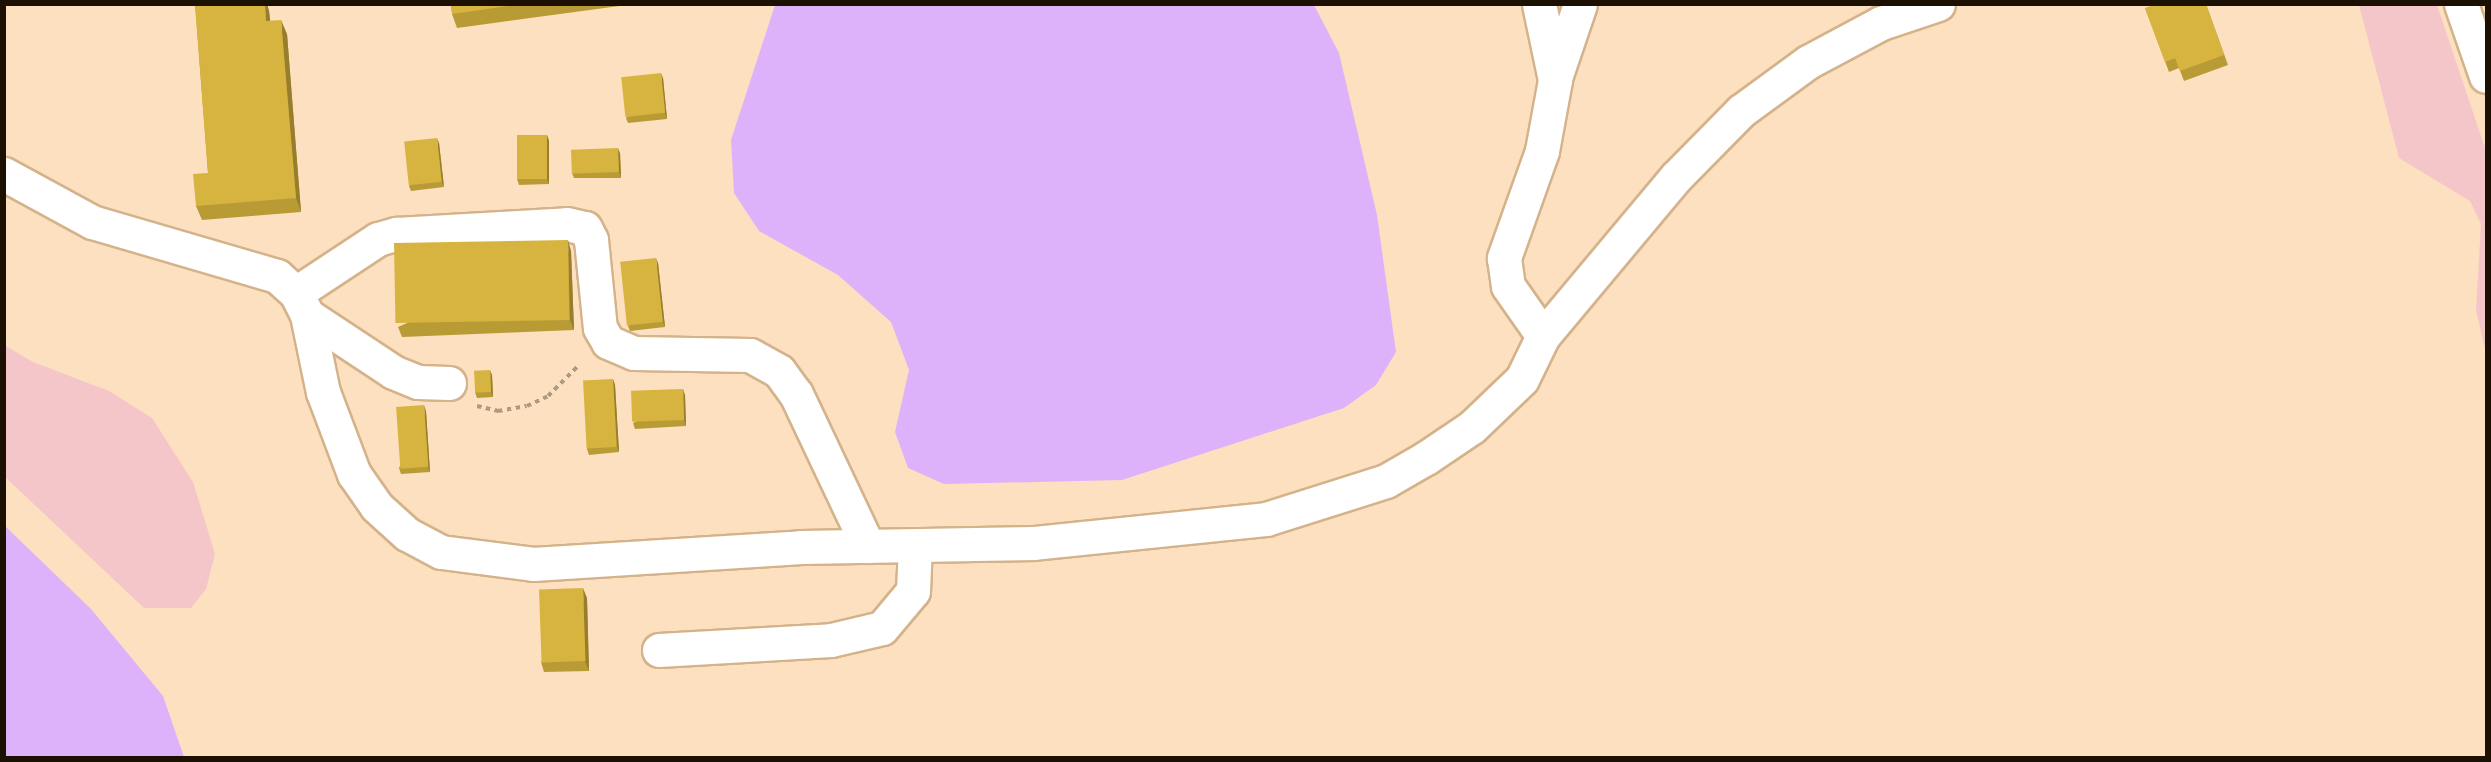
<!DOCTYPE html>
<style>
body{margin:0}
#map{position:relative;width:2491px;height:762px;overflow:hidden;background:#fce0bf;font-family:"DM Sans",sans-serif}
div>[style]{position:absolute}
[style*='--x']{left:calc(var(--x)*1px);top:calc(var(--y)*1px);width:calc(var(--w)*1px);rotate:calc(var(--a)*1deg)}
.green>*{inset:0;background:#f4c6ca}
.water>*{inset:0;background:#deb2fa}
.path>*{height:4px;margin-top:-2px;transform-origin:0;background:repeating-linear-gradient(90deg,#af997f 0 4.5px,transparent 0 9px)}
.roads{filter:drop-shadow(2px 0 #d4b38b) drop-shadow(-2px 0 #d4b38b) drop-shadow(0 2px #d4b38b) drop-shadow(0 -2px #d4b38b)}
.minor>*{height:33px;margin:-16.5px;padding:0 16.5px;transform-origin:16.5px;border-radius:16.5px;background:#fff}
.wall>*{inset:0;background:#b99b36}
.shaded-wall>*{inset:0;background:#967e2c}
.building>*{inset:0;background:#d7b43f;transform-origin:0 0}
span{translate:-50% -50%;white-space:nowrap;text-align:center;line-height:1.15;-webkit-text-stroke:6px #fce0bf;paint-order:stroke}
.frame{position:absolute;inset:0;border:6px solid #1c1003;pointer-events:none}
</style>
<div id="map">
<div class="green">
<div style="clip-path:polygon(2359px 5px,2437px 5px,2486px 151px,2486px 354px,2476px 310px,2481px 224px,2470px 201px,2399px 158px)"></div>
<div style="clip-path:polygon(4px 345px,33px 362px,109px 391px,152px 418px,193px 482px,215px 554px,206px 589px,191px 608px,144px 608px,5px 477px)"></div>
</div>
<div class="water">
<div style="clip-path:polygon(775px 5px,1314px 5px,1339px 53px,1377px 215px,1396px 352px,1376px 385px,1344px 408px,1122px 480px,944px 484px,908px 468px,895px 432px,909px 370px,891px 322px,838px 275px,759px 231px,734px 193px,731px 140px)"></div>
<div style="clip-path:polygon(4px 525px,91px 609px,163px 696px,184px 757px,5px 757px)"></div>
</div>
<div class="path">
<div style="--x:477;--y:406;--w:22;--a:13"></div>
<div style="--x:498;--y:411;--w:29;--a:-10"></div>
<div style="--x:527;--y:406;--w:23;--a:-25"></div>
<div style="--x:548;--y:396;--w:44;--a:-45"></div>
</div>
<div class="roads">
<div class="minor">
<div style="--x:1539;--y:4;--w:78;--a:78.1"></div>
<div style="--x:1555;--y:80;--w:72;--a:100.4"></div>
<div style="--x:1542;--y:151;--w:114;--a:109.6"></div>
<div style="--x:1504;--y:258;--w:28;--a:82"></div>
<div style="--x:1508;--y:286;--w:61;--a:55"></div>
<div style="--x:2461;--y:4;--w:76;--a:70.9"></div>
<div style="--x:1556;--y:75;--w:75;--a:-71.3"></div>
<div style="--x:4;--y:174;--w:100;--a:28.6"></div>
<div style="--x:92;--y:222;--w:193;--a:16.3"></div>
<div style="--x:277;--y:276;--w:25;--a:42"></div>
<div style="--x:296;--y:293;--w:25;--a:63"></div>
<div style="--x:307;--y:315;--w:79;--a:78.3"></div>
<div style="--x:323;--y:392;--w:88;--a:69.3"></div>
<div style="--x:354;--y:474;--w:39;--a:55"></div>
<div style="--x:376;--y:506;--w:42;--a:42.1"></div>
<div style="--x:407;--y:534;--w:38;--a:28"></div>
<div style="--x:441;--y:552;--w:93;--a:7.4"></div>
<div style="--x:533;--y:564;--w:269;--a:-3.6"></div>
<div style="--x:801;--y:547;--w:233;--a:-1"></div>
<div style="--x:1034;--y:543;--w:233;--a:-5.9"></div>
<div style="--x:1266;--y:519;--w:126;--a:-17.6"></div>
<div style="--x:1386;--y:481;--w:46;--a:-29.9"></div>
<div style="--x:1426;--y:458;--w:55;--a:-34"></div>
<div style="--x:1472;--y:427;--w:69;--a:-43.8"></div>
<div style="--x:1522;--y:379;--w:48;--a:-64"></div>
<div style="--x:1543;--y:336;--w:207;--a:-50.1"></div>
<div style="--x:1676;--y:177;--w:93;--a:-45.4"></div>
<div style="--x:1741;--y:111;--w:83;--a:-36.2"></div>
<div style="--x:1808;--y:62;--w:83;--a:-28.1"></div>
<div style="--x:1881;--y:23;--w:60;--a:-18.4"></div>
<div style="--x:296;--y:293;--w:98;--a:-33.4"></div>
<div style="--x:378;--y:239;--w:19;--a:-16"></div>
<div style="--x:396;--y:234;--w:171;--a:-3.3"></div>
<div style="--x:567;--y:224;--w:18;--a:13"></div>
<div style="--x:585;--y:228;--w:13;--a:63"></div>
<div style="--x:591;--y:240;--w:88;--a:84.2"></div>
<div style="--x:600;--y:328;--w:16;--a:60"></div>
<div style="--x:608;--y:342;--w:28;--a:23"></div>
<div style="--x:634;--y:353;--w:116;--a:1"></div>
<div style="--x:750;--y:355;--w:33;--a:29"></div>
<div style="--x:779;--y:371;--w:29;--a:54"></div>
<div style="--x:796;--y:394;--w:168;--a:64.7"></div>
<div style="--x:307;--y:315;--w:103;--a:33.5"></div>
<div style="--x:393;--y:372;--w:27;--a:22"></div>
<div style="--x:418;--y:382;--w:31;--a:2"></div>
<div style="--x:659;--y:650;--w:172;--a:-3.3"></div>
<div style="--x:831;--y:640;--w:52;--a:-13.2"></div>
<div style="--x:882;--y:628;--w:48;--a:-50"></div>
<div style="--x:913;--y:591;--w:45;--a:-87.5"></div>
</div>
</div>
<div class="wall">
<div style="clip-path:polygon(195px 4px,267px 4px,269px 11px,270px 21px,287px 34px,301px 212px,202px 220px,196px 206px,208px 173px)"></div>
<div style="clip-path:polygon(451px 4px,634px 4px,457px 28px,452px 14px)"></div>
<div style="clip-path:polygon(2206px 4px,2228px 65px,2184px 81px,2179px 68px,2169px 72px,2145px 8px)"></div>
<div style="clip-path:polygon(663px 78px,667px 119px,628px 123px,626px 118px)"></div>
<div style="clip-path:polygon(547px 135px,549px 141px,549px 184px,519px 185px,517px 179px)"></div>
<div style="clip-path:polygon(439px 143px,444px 187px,411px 191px,409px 186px)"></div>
<div style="clip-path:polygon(620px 153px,621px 178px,574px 178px,572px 173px)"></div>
<div style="clip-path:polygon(571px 251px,574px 330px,402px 337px,398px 327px)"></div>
<div style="clip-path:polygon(658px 263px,665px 327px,630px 331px,628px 326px)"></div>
<div style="clip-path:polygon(492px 375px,493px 397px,477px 398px,475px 392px)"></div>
<div style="clip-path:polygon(613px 379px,615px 385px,619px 452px,589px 455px,587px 449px)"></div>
<div style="clip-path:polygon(685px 395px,686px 426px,635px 429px,633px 423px)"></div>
<div style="clip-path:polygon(426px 411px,430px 472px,401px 474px,399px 468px)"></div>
<div style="clip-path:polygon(587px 598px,589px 671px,544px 672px,541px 662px)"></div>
</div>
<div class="shaded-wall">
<div style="clip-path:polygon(265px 4px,267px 4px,269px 11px,272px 36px,266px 21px)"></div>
<div style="clip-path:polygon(281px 20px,287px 34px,301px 212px,296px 198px)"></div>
<div style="clip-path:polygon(661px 73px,663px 78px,667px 119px,665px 113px)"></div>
<div style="clip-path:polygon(547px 135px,549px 141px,549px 184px,547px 179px)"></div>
<div style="clip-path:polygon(437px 138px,439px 143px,444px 187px,442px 182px)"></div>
<div style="clip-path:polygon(618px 148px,620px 153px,621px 178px,619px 172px)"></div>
<div style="clip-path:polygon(568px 240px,571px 251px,574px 330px,570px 320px)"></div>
<div style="clip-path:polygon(656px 258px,658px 263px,665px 327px,663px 322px)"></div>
<div style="clip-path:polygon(490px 370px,492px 375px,493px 397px,491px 392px)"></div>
<div style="clip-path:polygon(613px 379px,615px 385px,619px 452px,617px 447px)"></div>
<div style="clip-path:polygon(683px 389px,685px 395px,686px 426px,684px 420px)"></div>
<div style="clip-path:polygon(424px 405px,426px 411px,430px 472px,428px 467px)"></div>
<div style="clip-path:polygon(583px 588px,587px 598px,589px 671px,585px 661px)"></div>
</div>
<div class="building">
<div style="clip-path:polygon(195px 4px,265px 4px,266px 21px,281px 20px,296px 198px,196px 206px,193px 174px,208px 173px)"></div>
<div style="clip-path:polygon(451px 4px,523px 4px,452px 14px)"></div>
<div style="clip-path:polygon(2156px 4px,2206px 4px,2224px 55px,2180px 71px,2175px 58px,2165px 62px,2145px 8px)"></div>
<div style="left:661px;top:73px;width:40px;height:40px;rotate:84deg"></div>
<div style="left:517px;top:135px;width:30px;height:44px"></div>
<div style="left:437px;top:138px;width:44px;height:33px;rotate:84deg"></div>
<div style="left:618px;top:148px;width:24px;height:47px;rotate:88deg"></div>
<div style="left:568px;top:240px;width:80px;height:174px;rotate:89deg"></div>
<div style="left:656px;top:258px;width:64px;height:36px;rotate:84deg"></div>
<div style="left:490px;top:370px;width:22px;height:16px;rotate:87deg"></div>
<div style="left:613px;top:379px;width:68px;height:30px;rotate:87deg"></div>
<div style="left:683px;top:389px;width:31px;height:52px;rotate:88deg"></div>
<div style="left:424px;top:405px;width:62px;height:28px;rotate:86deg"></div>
<div style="left:583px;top:588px;width:73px;height:44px;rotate:88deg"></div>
</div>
<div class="frame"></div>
</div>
